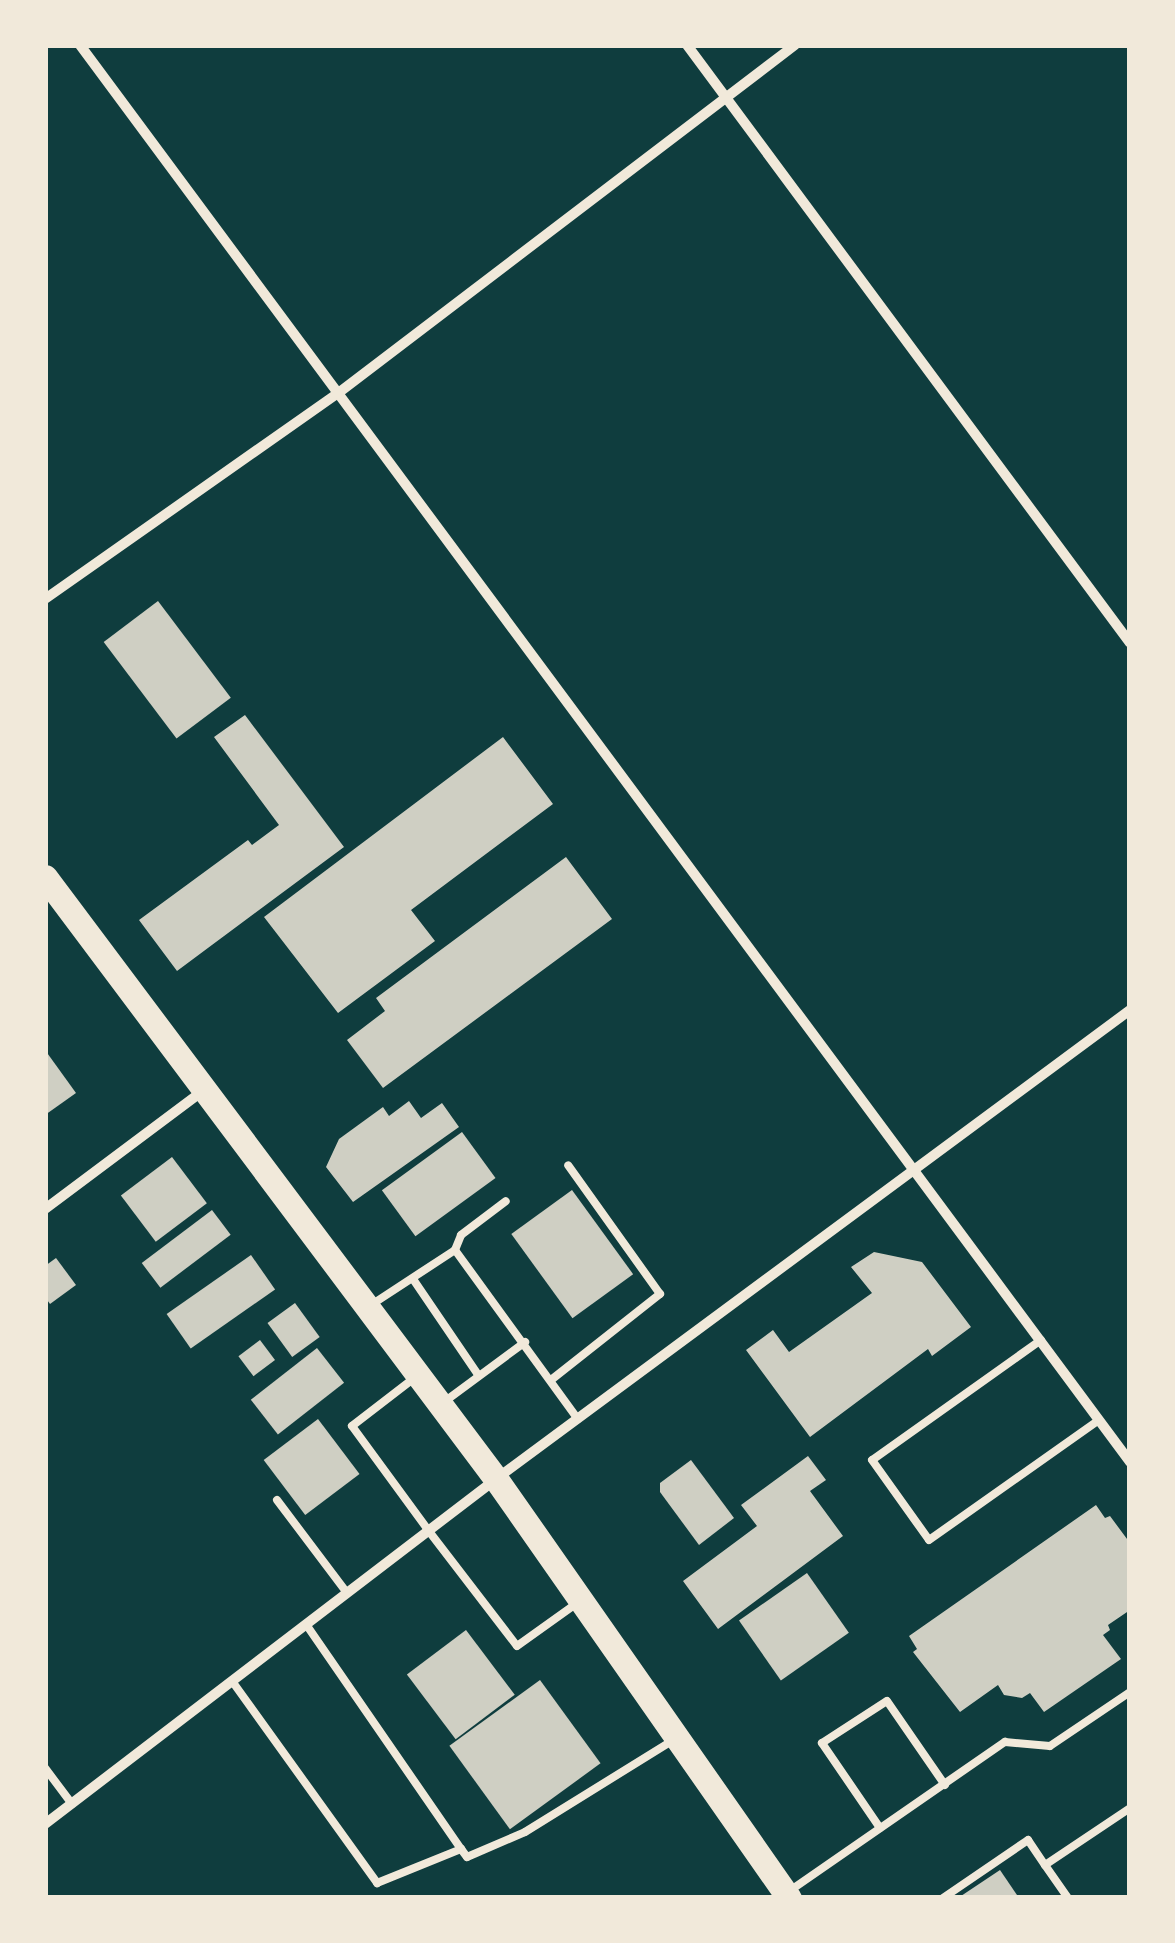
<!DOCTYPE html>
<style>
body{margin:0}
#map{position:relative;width:1175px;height:1943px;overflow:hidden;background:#0f3d3e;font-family:"PT Sans",sans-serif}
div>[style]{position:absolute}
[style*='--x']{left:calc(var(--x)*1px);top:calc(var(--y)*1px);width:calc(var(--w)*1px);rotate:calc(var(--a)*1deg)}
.building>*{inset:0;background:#cfcfc3;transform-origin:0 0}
.service>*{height:8px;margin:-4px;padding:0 4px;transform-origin:4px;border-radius:4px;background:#f1e9da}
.minor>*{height:10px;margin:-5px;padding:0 5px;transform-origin:5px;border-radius:5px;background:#f1e9da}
.primary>*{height:25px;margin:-12.5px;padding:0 12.5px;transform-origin:12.5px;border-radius:12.5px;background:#f1e9da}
span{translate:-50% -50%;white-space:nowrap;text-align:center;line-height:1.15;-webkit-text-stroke:8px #f1e9da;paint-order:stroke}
.frame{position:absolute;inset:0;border:48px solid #f1e9da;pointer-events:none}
</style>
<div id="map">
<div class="building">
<div style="left:158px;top:601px;width:121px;height:68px;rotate:53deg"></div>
<div style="clip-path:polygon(245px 715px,344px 847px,177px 971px,139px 920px,248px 840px,252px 845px,279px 825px,214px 737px)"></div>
<div style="clip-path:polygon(503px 737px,553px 804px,411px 910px,435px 941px,338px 1013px,264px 917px)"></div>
<div style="clip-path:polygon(566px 857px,612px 919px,383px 1088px,347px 1040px,385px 1011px,376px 998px)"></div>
<div style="clip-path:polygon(45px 1050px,76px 1093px,45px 1115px)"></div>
<div style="clip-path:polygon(409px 1101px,421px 1118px,442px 1103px,459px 1127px,353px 1202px,326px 1167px,339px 1139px,383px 1107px,389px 1116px)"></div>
<div style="left:462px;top:1132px;width:57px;height:99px;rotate:54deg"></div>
<div style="left:172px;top:1157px;width:58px;height:64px;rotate:53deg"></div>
<div style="left:572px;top:1190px;width:104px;height:75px;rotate:54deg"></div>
<div style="left:212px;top:1210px;width:31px;height:88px;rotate:53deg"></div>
<div style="clip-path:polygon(874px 1252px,922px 1262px,971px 1327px,932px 1356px,928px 1349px,810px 1437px,746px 1350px,773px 1330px,789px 1352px,872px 1293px,851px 1267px)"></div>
<div style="left:251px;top:1255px;width:42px;height:103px;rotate:55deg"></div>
<div style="clip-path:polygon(56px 1258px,76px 1285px,50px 1304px,45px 1297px,45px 1266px)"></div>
<div style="left:295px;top:1303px;width:42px;height:34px;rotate:54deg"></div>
<div style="left:260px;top:1340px;width:25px;height:27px;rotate:53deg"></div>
<div style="left:317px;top:1348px;width:44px;height:84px;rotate:52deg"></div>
<div style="left:318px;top:1419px;width:69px;height:68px;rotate:53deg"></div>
<div style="clip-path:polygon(808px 1456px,826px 1480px,810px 1491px,843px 1536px,718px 1629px,683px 1581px,757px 1526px,741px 1505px)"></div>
<div style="clip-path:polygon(691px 1460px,734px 1518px,699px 1545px,660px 1492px,660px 1483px)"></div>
<div style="clip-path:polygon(1096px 1505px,1105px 1518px,1110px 1516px,1130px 1543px,1130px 1610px,1108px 1625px,1110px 1630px,1103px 1635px,1121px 1659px,1044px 1712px,1030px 1693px,1022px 1698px,1004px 1695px,998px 1685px,960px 1712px,913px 1652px,917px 1649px,909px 1636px)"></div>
<div style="left:807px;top:1573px;width:73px;height:83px;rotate:55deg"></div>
<div style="left:466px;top:1630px;width:81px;height:74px;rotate:53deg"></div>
<div style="left:540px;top:1680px;width:103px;height:112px;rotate:54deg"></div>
<div style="clip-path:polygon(1000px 1870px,1019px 1898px,958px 1898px)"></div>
</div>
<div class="service">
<div style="--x:455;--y:1250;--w:16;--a:-68"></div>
<div style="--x:461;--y:1235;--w:56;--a:-37.1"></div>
<div style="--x:413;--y:1279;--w:117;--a:55.8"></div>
<div style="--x:371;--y:1305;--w:100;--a:-33.2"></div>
<div style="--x:455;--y:1250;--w:209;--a:54"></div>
<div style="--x:1041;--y:1340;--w:207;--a:144.6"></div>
<div style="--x:872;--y:1460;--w:98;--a:54.5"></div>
<div style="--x:929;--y:1540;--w:208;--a:-35.2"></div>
<div style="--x:413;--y:1379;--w:77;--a:142.4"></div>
<div style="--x:352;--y:1426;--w:129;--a:53.8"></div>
<div style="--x:428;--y:1530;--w:146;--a:52.5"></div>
<div style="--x:517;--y:1646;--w:74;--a:-35.6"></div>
<div style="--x:551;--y:1380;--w:139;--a:-38.3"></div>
<div style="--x:660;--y:1294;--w:158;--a:-125.5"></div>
<div style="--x:444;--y:1402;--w:101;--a:-36.5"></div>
<div style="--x:277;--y:1500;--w:116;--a:53"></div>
<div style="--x:232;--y:1681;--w:249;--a:54.3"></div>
<div style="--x:377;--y:1883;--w:91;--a:-22"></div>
<div style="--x:461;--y:1849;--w:273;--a:-124.6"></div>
<div style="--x:45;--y:1768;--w:45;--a:53.1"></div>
<div style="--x:880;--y:1828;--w:103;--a:-124.3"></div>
<div style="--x:822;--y:1743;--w:77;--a:-32.9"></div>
<div style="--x:887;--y:1701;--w:102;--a:55.4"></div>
<div style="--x:461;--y:1849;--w:10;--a:53"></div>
<div style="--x:467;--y:1857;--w:63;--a:-23.3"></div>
<div style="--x:525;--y:1832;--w:173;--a:-31.8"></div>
<div style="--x:788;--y:1892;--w:264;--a:-34.7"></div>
<div style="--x:1005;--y:1742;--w:45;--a:5.1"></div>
<div style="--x:1050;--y:1746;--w:97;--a:-34"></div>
<div style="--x:943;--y:1898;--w:103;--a:-34.3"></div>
<div style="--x:1028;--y:1840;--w:30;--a:56"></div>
<div style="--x:1068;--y:1898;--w:40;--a:-124.9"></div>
<div style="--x:1045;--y:1865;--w:102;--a:-33.8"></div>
</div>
<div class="minor">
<div style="--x:80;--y:45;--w:1764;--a:53.46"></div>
<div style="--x:687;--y:45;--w:744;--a:53.47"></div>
<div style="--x:45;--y:599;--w:357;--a:-35.1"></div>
<div style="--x:337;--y:394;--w:576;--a:-37.31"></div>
<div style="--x:45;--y:1209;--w:199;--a:-36.8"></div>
<div style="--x:45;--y:1824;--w:568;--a:-37.41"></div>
<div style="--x:496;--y:1479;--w:789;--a:-36.49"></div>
</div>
<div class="primary">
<div style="--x:45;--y:877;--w:752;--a:53.16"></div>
<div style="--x:496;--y:1479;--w:511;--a:55.04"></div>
</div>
<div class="frame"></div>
</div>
